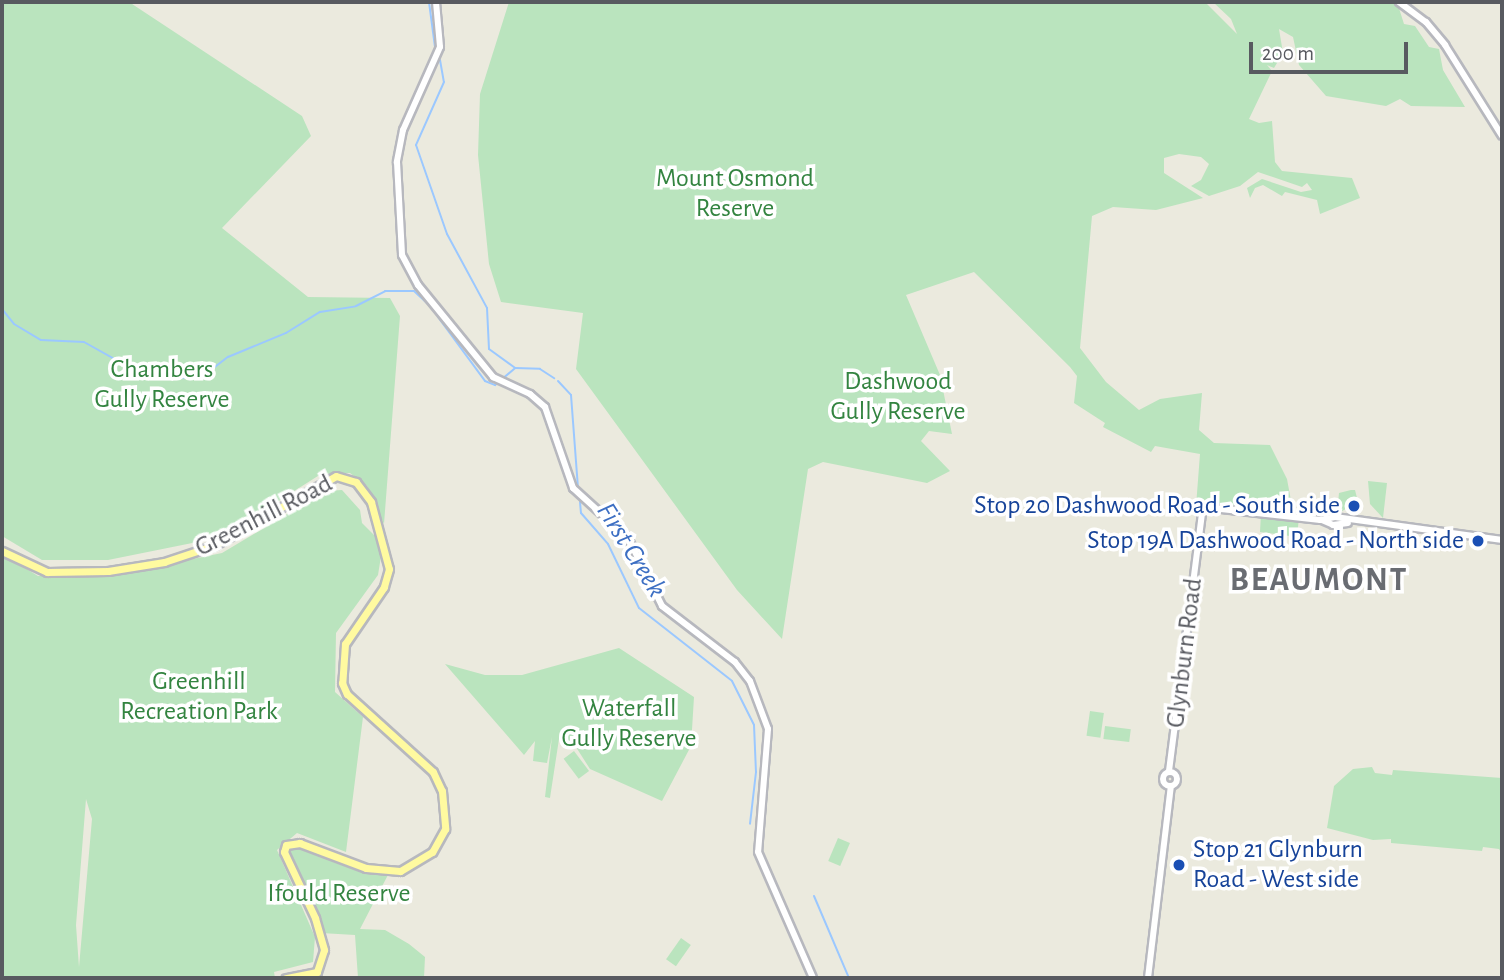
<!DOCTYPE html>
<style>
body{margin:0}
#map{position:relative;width:1504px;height:980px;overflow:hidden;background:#ebeade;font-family:"Alegreya Sans",sans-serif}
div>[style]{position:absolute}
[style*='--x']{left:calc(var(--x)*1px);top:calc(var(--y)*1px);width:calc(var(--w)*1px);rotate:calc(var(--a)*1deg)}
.green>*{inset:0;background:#bae4be;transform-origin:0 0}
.stream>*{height:2px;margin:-1px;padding:0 1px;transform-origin:1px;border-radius:1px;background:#9bc8ff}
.roads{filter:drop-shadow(2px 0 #b7b8be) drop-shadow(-2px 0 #b7b8be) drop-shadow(0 2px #b7b8be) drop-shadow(0 -2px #b7b8be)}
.minor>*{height:6px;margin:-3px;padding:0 3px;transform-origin:3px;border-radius:3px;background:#fff}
.minor>.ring{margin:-3px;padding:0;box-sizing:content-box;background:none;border:6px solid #fff;border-radius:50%}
.major>*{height:7px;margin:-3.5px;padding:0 3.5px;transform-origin:3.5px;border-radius:3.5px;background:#fffaa0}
.dots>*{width:19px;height:19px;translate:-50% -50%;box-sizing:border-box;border:4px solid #fff;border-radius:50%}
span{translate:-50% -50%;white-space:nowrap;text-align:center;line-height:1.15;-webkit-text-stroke:7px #fff;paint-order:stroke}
.park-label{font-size:26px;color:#338440}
.transit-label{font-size:26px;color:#164399}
.right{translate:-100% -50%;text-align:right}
.left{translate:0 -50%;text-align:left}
.street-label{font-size:26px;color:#585a60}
.water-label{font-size:28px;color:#3d6fc3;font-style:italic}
.district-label{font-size:33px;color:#696c72;font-weight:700;letter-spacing:2px}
.frame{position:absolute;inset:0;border:4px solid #585a60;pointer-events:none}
.scale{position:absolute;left:1249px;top:42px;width:159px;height:32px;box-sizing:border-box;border:4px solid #585a60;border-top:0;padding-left:9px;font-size:21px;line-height:24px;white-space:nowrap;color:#585a60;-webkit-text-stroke:5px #fff;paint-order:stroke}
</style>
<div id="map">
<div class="green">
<div style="clip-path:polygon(2px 2px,129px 2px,302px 116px,311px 136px,222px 228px,308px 297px,390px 298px,400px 316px,384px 524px,367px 486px,350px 473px,321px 474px,222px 537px,108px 560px,42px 560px,2px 536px)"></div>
<div style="clip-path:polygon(509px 2px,1205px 2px,1237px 34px,1231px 19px,1213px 2px,1397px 2px,1404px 24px,1415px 26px,1429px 47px,1439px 49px,1443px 70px,1465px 107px,1411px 106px,1400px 99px,1386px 106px,1326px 96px,1299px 65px,1293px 37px,1279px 29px,1283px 53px,1274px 68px,1267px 65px,1272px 71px,1249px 119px,1259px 123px,1272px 121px,1275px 162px,1282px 171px,1352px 178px,1360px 198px,1320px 214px,1317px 200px,1285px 192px,1282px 196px,1263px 185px,1255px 188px,1250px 198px,1247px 188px,1262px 179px,1301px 192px,1312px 190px,1307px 183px,1302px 187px,1258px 172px,1240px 186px,1209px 196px,1191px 186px,1201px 180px,1209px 164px,1201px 157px,1179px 154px,1164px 158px,1164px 173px,1203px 198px,1156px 210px,1113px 207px,1092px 216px,1080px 348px,1106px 382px,1139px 410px,1160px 399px,1202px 393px,1199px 430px,1214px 443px,1270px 445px,1287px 479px,1294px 517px,1299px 517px,1297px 537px,1260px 532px,1261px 513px,1196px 506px,1200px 454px,1155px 446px,1151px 452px,1103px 427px,1105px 423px,1074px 403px,1077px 376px,1070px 367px,974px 272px,906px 295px,940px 375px,952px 434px,929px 431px,921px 441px,950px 471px,927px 483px,823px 462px,808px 469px,782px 639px,737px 590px,576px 369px,583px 313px,501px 302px,489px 264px,478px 155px,480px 94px)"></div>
<div style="clip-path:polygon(1368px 481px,1387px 483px,1383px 518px,1370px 504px)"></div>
<div style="clip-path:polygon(evenodd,342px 490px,360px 510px,362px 523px,383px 544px,378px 575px,336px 633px,335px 692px,363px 717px,346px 852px,297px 833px,277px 850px,315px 937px,313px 962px,274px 972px,275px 978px,2px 978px,2px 554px,38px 576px,115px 575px,222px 553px,326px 491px,342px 490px,86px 799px,92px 819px,79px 967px,76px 925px,86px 799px)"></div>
<div style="clip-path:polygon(1351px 490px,1355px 490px,1358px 502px,1337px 514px,1339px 493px)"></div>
<div style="clip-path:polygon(619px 648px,694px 697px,691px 746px,662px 801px,590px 769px,574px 744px,559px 739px,550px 798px,545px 797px,552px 737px,547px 763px,533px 761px,535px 741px,524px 755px,445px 664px,485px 675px,522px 675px)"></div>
<div style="left:1090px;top:711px;width:14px;height:25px;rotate:8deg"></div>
<div style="left:1105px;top:726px;width:26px;height:13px;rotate:7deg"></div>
<div style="left:574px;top:751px;width:25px;height:13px;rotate:53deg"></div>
<div style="clip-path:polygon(1372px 767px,1375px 773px,1392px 775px,1393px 770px,1502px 778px,1502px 854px,1499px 849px,1483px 847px,1482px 851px,1391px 843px,1391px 839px,1373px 840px,1327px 828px,1334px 786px,1353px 769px)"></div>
<div style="left:838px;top:838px;width:13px;height:25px;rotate:23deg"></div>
<div style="clip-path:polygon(292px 842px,339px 860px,390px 871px,360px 929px,385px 930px,409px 944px,425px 957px,424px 978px,358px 978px,355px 935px,321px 933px,284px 849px)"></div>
<div style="left:681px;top:938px;width:12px;height:26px;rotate:35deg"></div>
</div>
<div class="stream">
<div style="--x:429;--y:2;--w:45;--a:82.4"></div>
<div style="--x:440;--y:60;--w:22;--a:80"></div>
<div style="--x:444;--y:82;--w:69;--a:114"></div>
<div style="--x:416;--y:145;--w:94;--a:70.8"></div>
<div style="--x:447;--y:234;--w:84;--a:61.6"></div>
<div style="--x:487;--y:308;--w:41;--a:87.2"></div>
<div style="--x:489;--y:349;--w:32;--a:36"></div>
<div style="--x:515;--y:368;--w:25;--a:2"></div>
<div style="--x:540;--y:369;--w:17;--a:33"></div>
<div style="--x:2;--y:309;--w:19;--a:51"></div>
<div style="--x:14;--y:324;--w:31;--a:31"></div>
<div style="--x:41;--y:340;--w:43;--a:2.7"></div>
<div style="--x:84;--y:342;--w:49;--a:29.2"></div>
<div style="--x:127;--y:366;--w:60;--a:11.5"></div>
<div style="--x:186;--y:378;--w:16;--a:-4"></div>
<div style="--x:202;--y:377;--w:33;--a:-38"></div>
<div style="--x:228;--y:357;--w:63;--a:-22.5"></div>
<div style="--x:286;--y:333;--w:40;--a:-32"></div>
<div style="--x:320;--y:312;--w:36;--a:-9"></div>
<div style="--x:356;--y:306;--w:33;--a:-27"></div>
<div style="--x:385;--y:291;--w:29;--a:0"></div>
<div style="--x:414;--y:291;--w:22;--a:43"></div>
<div style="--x:438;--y:317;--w:79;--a:53.7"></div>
<div style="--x:485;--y:381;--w:11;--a:22"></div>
<div style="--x:495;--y:385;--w:26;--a:-40"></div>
<div style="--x:558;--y:381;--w:19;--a:47"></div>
<div style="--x:571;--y:395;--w:93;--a:85.7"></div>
<div style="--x:580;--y:502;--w:11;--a:85"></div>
<div style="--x:581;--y:513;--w:41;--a:48.9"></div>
<div style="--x:608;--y:544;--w:71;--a:64.2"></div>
<div style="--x:639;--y:608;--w:118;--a:38.1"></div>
<div style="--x:732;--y:681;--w:49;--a:63.4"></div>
<div style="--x:754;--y:725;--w:47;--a:87.6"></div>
<div style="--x:756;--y:772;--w:52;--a:96.6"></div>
<div style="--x:814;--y:896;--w:89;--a:66.9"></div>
</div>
<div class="roads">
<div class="minor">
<div style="--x:436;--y:2;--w:45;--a:84.9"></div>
<div style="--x:440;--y:47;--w:91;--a:114"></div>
<div style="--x:403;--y:130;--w:33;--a:101"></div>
<div style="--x:397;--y:162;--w:93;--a:86.9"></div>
<div style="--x:402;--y:255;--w:34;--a:62"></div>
<div style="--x:418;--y:285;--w:119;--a:50.8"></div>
<div style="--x:493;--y:377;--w:41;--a:24.7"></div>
<div style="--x:530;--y:394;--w:20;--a:41"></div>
<div style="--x:545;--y:407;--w:86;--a:70.9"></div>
<div style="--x:573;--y:488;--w:74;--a:42.3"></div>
<div style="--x:628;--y:538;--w:76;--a:63.4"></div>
<div style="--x:662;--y:606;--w:92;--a:37.5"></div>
<div style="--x:735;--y:662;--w:24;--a:52"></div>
<div style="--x:750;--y:681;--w:51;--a:69.4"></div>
<div style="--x:768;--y:729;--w:123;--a:94.6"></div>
<div style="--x:758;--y:852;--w:137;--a:66.4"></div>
<div style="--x:1399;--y:2;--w:34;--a:37"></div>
<div style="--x:1426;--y:22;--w:30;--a:50"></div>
<div style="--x:1445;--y:45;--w:107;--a:57.9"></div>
<div style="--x:1322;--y:520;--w:12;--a:24"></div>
<div style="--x:1333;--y:525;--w:15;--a:-8"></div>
<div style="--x:1169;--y:771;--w:266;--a:-82.7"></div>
<div style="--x:1203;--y:507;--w:118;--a:6.3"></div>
<div style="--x:1320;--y:520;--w:15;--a:-11"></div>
<div style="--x:1335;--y:517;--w:169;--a:7.8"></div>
<div class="ring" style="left:1163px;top:772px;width:8px;height:8px"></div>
<div style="--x:1148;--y:978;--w:193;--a:-83.2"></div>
</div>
<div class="major">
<div style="--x:2;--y:551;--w:50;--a:25"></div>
<div style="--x:47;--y:572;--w:61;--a:-0.9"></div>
<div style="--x:108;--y:571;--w:57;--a:-9.1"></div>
<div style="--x:164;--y:562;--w:54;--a:-18.4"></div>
<div style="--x:215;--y:545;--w:139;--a:-29.7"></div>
<div style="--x:336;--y:476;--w:21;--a:17"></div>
<div style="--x:356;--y:482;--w:25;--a:53"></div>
<div style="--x:371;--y:502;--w:69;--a:75"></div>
<div style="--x:389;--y:569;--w:19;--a:106"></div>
<div style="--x:384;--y:587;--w:69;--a:124.4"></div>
<div style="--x:345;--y:644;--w:39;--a:94"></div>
<div style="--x:342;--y:683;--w:12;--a:66"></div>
<div style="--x:347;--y:694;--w:116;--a:42.2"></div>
<div style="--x:433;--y:772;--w:21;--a:65"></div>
<div style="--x:442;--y:791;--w:38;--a:85"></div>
<div style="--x:445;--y:829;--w:26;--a:119"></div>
<div style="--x:432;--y:852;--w:37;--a:149"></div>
<div style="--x:400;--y:871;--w:34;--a:-175"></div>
<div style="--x:366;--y:868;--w:71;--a:-159.3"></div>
<div style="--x:300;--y:843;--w:14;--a:172"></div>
<div style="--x:286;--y:845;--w:7;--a:106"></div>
<div style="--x:284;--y:852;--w:73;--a:64.8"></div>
<div style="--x:315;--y:918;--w:33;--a:74"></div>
<div style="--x:324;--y:950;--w:23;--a:108"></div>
<div style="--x:317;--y:972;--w:32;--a:169"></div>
</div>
</div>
<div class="dots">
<div style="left:1354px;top:506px;background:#1a4fb4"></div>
<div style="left:1478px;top:541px;background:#1a4fb4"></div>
<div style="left:1179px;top:865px;background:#1a4fb4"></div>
</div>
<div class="park-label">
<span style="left:735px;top:194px">Mount Osmond<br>Reserve</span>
<span style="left:162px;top:385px">Chambers<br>Gully Reserve</span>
<span style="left:898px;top:397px">Dashwood<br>Gully Reserve</span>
<span style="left:199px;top:697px">Greenhill<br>Recreation Park</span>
<span style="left:629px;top:724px">Waterfall<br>Gully Reserve</span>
<span style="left:339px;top:894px">Ifould Reserve</span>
</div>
<div class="transit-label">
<span class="right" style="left:1340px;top:506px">Stop 20 Dashwood Road - South side</span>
<span class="right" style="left:1464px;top:541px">Stop 19A Dashwood Road - North side</span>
<span class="left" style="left:1193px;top:865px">Stop 21 Glynburn<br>Road - West side</span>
</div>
<div class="street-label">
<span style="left:264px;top:516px;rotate:-27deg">Greenhill Road</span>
<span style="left:1185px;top:653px;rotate:-83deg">Glynburn Road</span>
</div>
<div class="water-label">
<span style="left:631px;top:550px;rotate:58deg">First Creek</span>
</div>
<div class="district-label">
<span style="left:1319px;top:581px">BEAUMONT</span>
</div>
<div class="frame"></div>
<div class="scale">200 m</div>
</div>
